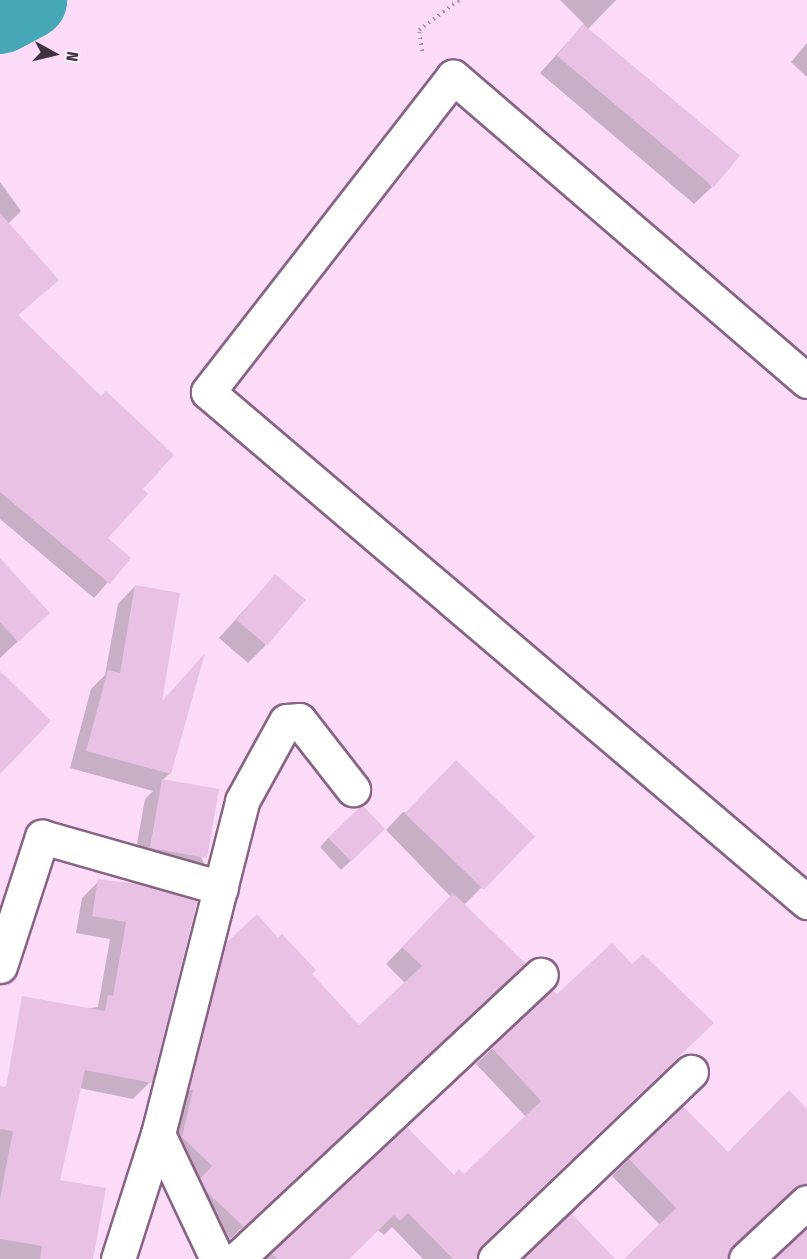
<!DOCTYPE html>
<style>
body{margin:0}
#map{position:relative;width:807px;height:1259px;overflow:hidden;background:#fbdbf8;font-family:"Fira Sans Condensed",sans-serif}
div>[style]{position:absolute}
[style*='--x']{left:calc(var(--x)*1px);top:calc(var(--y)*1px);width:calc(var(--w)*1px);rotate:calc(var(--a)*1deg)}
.shadow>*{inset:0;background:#0003}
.river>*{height:78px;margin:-39px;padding:0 39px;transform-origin:39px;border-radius:39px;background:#46a7b7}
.building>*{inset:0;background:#e8c1e4;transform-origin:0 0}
.path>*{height:4px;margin-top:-2px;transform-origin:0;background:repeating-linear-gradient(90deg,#a58da3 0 1.5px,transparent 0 6px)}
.roads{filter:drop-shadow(2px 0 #876484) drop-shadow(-2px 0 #876484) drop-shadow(0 2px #876484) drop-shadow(0 -2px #876484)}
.minor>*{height:33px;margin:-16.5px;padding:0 16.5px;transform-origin:16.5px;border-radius:16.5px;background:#fff}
span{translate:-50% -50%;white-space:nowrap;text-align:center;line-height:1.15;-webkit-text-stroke:4.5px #feeefd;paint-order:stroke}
.north{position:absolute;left:24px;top:24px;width:60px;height:60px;-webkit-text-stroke:4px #feeefd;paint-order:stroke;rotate:98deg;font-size:16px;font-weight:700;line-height:24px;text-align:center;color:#413240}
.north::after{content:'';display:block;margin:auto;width:21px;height:27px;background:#413240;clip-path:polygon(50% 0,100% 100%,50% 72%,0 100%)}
</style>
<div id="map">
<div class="shadow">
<div style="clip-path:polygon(560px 0,616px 0,587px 30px,712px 187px,694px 204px,540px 73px,584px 24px)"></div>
<div style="clip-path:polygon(807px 43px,807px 77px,791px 62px)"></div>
<div style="clip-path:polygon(0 182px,21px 211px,8px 224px,57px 280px,4px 328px,0 323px)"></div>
<div style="clip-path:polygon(0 336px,141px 489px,106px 538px,129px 558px,94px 598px,0 519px)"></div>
<div style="clip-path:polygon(275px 576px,265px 646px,248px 663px,219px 638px)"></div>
<div style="clip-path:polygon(135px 586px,160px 704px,202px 658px,170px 773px,162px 781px,204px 863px,186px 881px,133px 866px,145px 799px,153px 791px,70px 768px,91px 689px,105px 675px,118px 604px)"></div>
<div style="clip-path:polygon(0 592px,30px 630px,0 658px)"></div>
<div style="clip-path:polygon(403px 812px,533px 836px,464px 905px,507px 980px,226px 1243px,166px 1154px,209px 962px,226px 945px,278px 940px,359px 1027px,405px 983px,386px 964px,451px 897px,386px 830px)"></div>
<div style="clip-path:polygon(383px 829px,341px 870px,320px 847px,328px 838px)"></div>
<div style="clip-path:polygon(99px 881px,143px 887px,150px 1082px,133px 1099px,79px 1088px,58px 1181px,92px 1259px,0 1259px,0 1131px,21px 1017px,98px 1007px,110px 939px,76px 933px,82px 898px)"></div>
<div style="clip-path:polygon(632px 966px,454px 1259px,423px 1259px,392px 1227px,384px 1235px,378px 1230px,348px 1259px,264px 1259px,406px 1129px,454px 1177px,464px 1176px,526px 1117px,476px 1064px,552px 992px,557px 996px)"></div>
<div style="clip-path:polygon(807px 1111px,807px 1210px,794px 1200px,776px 1205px,721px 1259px,626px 1259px,660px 1225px,612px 1176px,629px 1159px,728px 1154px)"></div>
</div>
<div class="river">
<div style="--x:0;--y:15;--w:32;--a:-28"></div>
</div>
<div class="building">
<div style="left:583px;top:24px;width:205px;height:41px;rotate:40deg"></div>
<div style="clip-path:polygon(0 213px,59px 280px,18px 315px,101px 396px,106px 391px,174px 455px,143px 489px,148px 494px,108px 538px,131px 558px,110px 584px,0 492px)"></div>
<div style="clip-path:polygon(0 558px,50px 613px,18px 642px,0 622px)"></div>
<div style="left:275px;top:574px;width:40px;height:60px;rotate:40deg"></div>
<div style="clip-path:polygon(135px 585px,180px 593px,162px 702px,205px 653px,171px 774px,86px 751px,108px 670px,120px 673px)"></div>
<div style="clip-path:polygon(0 671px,51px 721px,0 774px)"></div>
<div style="left:456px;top:760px;width:110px;height:74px;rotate:44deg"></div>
<div style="left:162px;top:779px;width:58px;height:70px;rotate:10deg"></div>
<div style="left:362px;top:805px;width:33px;height:47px;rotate:46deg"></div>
<div style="clip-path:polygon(98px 879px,144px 885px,197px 901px,152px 1083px,85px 1070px,60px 1180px,106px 1188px,93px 1259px,40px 1259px,42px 1246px,0 1239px,0 1199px,13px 1131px,0 1129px,0 1086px,6px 1087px,22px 996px,105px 1011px,108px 995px,113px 996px,126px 922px,92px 916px)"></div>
<div style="clip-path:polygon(453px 893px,526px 964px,244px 1227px,205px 1190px,200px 1179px,212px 1166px,182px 1137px,193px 1090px,189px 1090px,225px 944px,257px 914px,278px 938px,282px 934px,316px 970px,312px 974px,359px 1025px,422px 966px,402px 947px)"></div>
<div style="clip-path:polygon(612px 943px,632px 964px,643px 954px,714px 1023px,482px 1245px,477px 1259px,453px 1259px,408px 1213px,400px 1221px,394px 1215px,349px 1259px,277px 1259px,271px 1253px,406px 1126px,454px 1175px,459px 1169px,464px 1174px,541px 1101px,491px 1047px,552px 990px,557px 994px)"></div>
<div style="clip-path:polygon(789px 1090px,807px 1109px,807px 1184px,794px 1188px,733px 1245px,728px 1259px,624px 1259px,676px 1208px,628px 1158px,683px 1106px,728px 1152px)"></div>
<div style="clip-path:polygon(571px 1213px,615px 1259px,522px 1259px)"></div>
<div style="clip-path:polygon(807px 1228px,807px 1259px,773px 1259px)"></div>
</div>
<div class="path">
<div style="--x:422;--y:51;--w:21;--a:-98"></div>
<div style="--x:419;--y:30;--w:50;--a:-36.9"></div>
</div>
<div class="roads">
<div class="minor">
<div style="--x:807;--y:381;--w:467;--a:-139.3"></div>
<div style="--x:453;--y:77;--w:399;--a:127.9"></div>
<div style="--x:208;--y:392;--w:787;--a:40.41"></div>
<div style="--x:0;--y:966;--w:136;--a:-72"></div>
<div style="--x:42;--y:837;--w:186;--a:15.9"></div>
<div style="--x:158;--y:1134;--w:138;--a:64.7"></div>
<div style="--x:118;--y:1259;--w:131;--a:-72.3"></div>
<div style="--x:158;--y:1134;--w:343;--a:-75.8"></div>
<div style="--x:242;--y:801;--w:91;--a:-61.2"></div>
<div style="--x:286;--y:721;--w:13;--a:-4"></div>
<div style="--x:299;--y:720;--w:88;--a:52"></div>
<div style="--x:237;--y:1259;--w:416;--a:-43.1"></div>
<div style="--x:495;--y:1259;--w:271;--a:-43.7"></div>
<div style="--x:746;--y:1259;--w:83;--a:-43.1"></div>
</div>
</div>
<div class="north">N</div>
</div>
